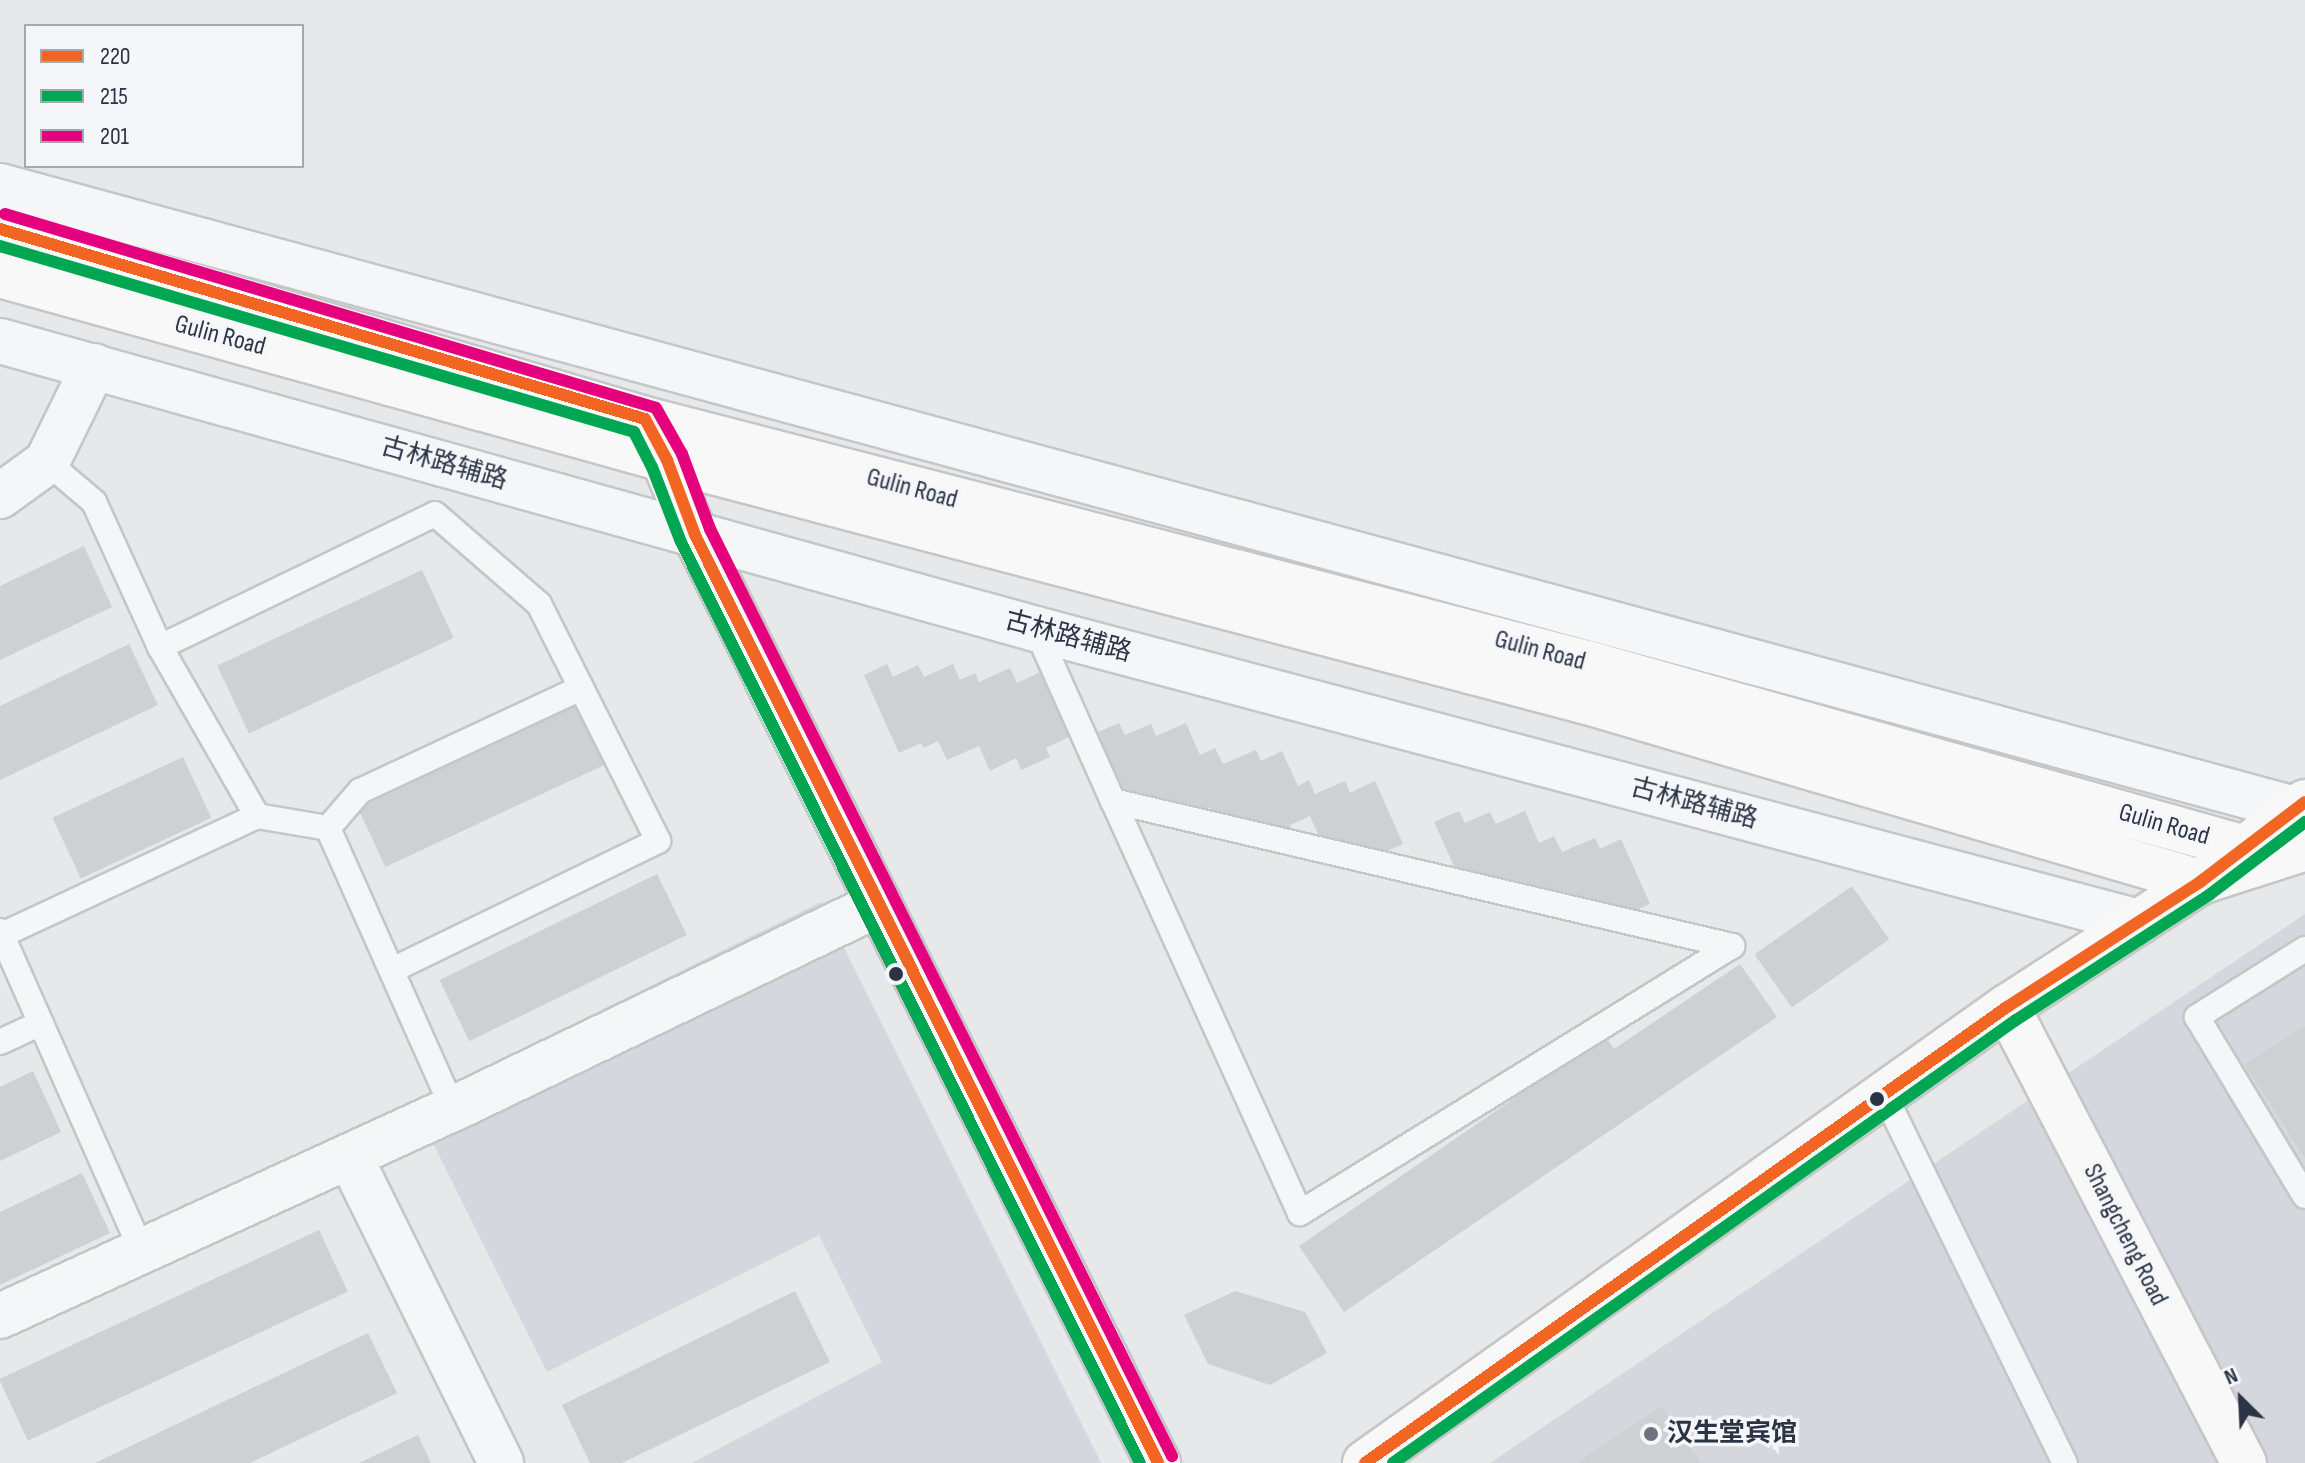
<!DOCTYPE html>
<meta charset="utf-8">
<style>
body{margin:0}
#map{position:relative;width:2305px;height:1463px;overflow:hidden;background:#e6e8ea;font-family:"Sofia Sans Condensed","Noto Sans SC",sans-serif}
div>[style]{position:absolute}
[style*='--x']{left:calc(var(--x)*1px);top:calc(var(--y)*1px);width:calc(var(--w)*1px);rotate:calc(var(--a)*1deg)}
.built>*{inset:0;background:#d4d7dd}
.building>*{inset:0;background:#ced0d3;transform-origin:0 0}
.roads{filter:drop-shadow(2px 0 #c4c6c8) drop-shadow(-2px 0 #c4c6c8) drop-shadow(0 2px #c4c6c8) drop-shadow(0 -2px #c4c6c8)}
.lane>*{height:24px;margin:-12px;padding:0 12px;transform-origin:12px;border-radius:12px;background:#f5f6f7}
.street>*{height:44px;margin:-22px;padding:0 22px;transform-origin:22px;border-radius:22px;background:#f5f6f7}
.secondary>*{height:44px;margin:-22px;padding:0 22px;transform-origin:22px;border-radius:22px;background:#f8f8f8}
.bus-1>*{height:12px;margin:-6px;padding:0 6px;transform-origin:6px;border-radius:6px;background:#f26522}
.bus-2>*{height:12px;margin:-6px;padding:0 6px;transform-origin:6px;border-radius:6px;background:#00a651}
.bus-3>*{height:12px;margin:-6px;padding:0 6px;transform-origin:6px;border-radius:6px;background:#e5007d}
.dots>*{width:22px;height:22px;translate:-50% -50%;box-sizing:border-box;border:4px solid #f4f6f9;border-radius:50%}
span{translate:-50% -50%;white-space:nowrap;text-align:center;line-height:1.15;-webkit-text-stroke:7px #f4f6f9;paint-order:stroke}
.street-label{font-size:26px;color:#2b3445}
.poi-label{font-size:26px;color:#2b3445;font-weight:700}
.left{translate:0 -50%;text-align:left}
.legend{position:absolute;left:24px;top:24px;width:280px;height:144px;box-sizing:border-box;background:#f4f6f9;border:2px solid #a4a8b1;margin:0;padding:10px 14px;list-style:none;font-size:24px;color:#2b3445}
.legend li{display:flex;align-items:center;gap:16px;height:40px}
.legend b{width:40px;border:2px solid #a4a8b1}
.north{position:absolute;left:2201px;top:1359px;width:80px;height:80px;-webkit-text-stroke:6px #f4f6f9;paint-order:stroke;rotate:336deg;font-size:22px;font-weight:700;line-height:32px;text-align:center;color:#2b3445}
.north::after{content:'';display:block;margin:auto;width:28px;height:36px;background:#2b3445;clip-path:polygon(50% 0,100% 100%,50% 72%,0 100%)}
</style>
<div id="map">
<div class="built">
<div style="clip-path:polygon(821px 902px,1101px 1463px,692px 1463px,882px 1362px,819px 1235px,547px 1372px,413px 1103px)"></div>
<div style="clip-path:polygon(2305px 914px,2305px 1463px,1490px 1463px,2174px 1002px)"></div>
</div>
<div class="building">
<div style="clip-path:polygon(84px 546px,112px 607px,0 660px,0 586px)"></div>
<div style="left:422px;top:570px;width:75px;height:226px;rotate:65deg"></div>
<div style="clip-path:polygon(129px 644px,158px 705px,0 780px,0 706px)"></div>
<div style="clip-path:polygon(887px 664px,893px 677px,918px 665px,924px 677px,953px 664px,960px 680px,975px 673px,979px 682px,1010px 668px,1017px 683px,1042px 671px,1071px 736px,1046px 748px,1050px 757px,1021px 770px,1016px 758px,990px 771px,979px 746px,947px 760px,938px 741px,924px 748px,921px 743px,899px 753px,864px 675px)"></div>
<div style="left:576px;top:703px;width:68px;height:242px;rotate:65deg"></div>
<div style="clip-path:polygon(1119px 723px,1125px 735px,1151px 724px,1156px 736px,1186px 723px,1200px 755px,1215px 748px,1223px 764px,1256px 750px,1261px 761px,1282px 751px,1298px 786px,1309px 780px,1315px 794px,1345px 781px,1350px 793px,1375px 781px,1403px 844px,1385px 852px,1329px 858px,1310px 816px,1290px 825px,1294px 833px,1253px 831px,1248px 820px,1221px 831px,1210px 807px,1179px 822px,1130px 814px,1094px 734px)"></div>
<div style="left:183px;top:757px;width:67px;height:144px;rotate:65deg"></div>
<div style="clip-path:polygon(1459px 811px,1465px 823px,1490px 812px,1496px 824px,1525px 811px,1539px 843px,1554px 836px,1562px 852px,1595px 838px,1600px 849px,1621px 839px,1650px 904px,1630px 913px,1634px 921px,1609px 932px,1601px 915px,1587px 907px,1561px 919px,1550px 895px,1518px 909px,1510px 890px,1493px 891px,1470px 901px,1434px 822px)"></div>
<div style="left:657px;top:874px;width:68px;height:242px;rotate:64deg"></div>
<div style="left:1852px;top:886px;width:65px;height:119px;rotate:55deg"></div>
<div style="clip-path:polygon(1740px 964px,1777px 1017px,1344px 1312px,1299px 1246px,1605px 1036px,1614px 1049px)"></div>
<div style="clip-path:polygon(2305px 1026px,2305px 1159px,2245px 1064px)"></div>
<div style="clip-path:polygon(33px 1071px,61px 1132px,0 1161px,0 1087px)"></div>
<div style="clip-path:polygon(82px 1173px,110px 1233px,0 1285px,0 1212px)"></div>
<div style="left:319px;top:1230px;width:68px;height:353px;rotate:65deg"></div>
<div style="clip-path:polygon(795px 1291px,830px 1362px,622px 1463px,590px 1463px,562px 1405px)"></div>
<div style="clip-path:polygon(1235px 1291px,1305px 1312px,1327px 1353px,1270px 1385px,1208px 1364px,1184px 1315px)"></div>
<div style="clip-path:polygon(368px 1333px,397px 1393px,250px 1463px,95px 1463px)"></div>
<div style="clip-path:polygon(1662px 1406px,1701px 1463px,1577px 1463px)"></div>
<div style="clip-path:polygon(418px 1435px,431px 1463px,359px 1463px)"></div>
</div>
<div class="roads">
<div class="lane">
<div style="--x:47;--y:462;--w:62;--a:40.4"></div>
<div style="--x:94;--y:502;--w:159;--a:65.5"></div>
<div style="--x:160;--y:647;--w:195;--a:60.1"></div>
<div style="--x:257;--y:816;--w:72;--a:9.6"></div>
<div style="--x:328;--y:828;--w:308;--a:66"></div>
<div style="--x:1036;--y:629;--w:188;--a:65.9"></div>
<div style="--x:1113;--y:801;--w:636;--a:13.18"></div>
<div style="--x:1732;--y:946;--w:508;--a:148.28"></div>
<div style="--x:1300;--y:1213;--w:452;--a:-114.4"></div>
<div style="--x:160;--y:647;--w:305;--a:-25.8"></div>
<div style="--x:435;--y:514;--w:138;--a:40.9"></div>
<div style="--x:539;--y:604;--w:265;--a:63.3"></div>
<div style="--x:658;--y:841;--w:296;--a:154.1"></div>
<div style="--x:328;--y:828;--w:49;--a:-49.1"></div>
<div style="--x:360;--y:791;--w:244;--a:-25"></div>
<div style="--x:0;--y:931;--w:352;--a:66.1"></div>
<div style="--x:2;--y:935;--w:281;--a:-25"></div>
<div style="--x:2305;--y:949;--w:128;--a:147.8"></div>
<div style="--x:2197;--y:1017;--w:209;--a:58.9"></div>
<div style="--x:0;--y:1042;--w:45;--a:-24.9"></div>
<div style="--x:1884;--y:1094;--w:411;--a:63.9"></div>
</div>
<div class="street">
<div style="--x:0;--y:186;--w:2377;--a:15.19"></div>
<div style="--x:0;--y:341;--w:1075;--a:15.54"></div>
<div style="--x:1036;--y:629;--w:1141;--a:14.88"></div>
<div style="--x:0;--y:496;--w:58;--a:-35.9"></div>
<div style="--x:47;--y:462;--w:107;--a:-63.9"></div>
<div style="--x:350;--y:1157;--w:341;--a:63.7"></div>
<div style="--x:0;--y:1316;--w:498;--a:-24.6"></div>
<div style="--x:453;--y:1109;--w:473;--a:-25.7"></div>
</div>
<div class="secondary">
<div style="--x:0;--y:229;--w:672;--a:16.41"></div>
<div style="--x:645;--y:419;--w:973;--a:14.52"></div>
<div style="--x:1587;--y:663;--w:684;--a:15.7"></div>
<div style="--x:2245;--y:848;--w:37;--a:0"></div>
<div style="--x:0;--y:275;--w:692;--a:15.5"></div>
<div style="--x:667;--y:460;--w:951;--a:14.74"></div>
<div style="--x:1587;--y:702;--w:639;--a:16.36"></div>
<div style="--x:2200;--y:882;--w:108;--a:-17.8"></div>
<div style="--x:655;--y:439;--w:104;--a:67.4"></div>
<div style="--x:695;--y:535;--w:1037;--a:63.48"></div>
<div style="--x:2007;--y:1007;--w:514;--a:62.54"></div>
<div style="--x:1365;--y:1463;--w:787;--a:-35.39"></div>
<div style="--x:2007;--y:1007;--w:230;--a:-32.9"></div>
<div style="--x:2200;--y:882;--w:132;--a:-37.3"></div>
</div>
</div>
<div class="bus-1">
<div style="--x:0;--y:229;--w:672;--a:16.41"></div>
<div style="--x:645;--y:419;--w:47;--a:61.8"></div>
<div style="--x:667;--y:460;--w:80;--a:69.5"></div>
<div style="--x:695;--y:535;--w:1037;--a:63.48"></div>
<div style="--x:1365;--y:1463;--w:787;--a:-35.39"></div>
<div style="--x:2007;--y:1007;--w:230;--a:-32.9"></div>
<div style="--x:2200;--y:882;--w:132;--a:-37.3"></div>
</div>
<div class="bus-2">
<div style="--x:0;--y:246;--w:661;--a:16.35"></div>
<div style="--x:634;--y:432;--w:39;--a:63"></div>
<div style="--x:652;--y:467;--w:80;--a:68.9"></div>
<div style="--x:681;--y:542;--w:1029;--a:63.51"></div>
<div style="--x:1393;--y:1463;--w:764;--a:-35.42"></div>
<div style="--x:2016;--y:1020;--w:230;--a:-32.9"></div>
<div style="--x:2209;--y:895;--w:121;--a:-37.2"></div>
</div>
<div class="bus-3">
<div style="--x:5;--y:214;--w:679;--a:16.59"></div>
<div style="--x:656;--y:408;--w:53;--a:60.5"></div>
<div style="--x:682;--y:454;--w:80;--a:69.5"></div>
<div style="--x:710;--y:529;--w:1036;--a:63.51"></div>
</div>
<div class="dots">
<div style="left:896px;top:974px;background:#2b3445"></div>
<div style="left:1877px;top:1099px;background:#2b3445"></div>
<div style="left:1651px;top:1434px;background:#6c737f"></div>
</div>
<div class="street-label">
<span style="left:220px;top:336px;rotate:15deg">Gulin Road</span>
<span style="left:444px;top:464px;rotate:16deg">古林路辅路</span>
<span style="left:912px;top:489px;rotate:15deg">Gulin Road</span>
<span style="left:1068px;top:637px;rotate:15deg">古林路辅路</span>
<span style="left:1540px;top:651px;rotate:15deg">Gulin Road</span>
<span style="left:1694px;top:804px;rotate:15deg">古林路辅路</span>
<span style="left:2164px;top:825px;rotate:16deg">Gulin Road</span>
<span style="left:2125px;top:1235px;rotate:63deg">Shangcheng Road</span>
</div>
<div class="poi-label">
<span class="left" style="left:1667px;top:1434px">汉生堂宾馆</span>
</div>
<ul class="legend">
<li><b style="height:10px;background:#f26522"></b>220</li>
<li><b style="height:10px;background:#00a651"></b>215</li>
<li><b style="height:10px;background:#e5007d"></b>201</li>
</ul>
<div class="north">N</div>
</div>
